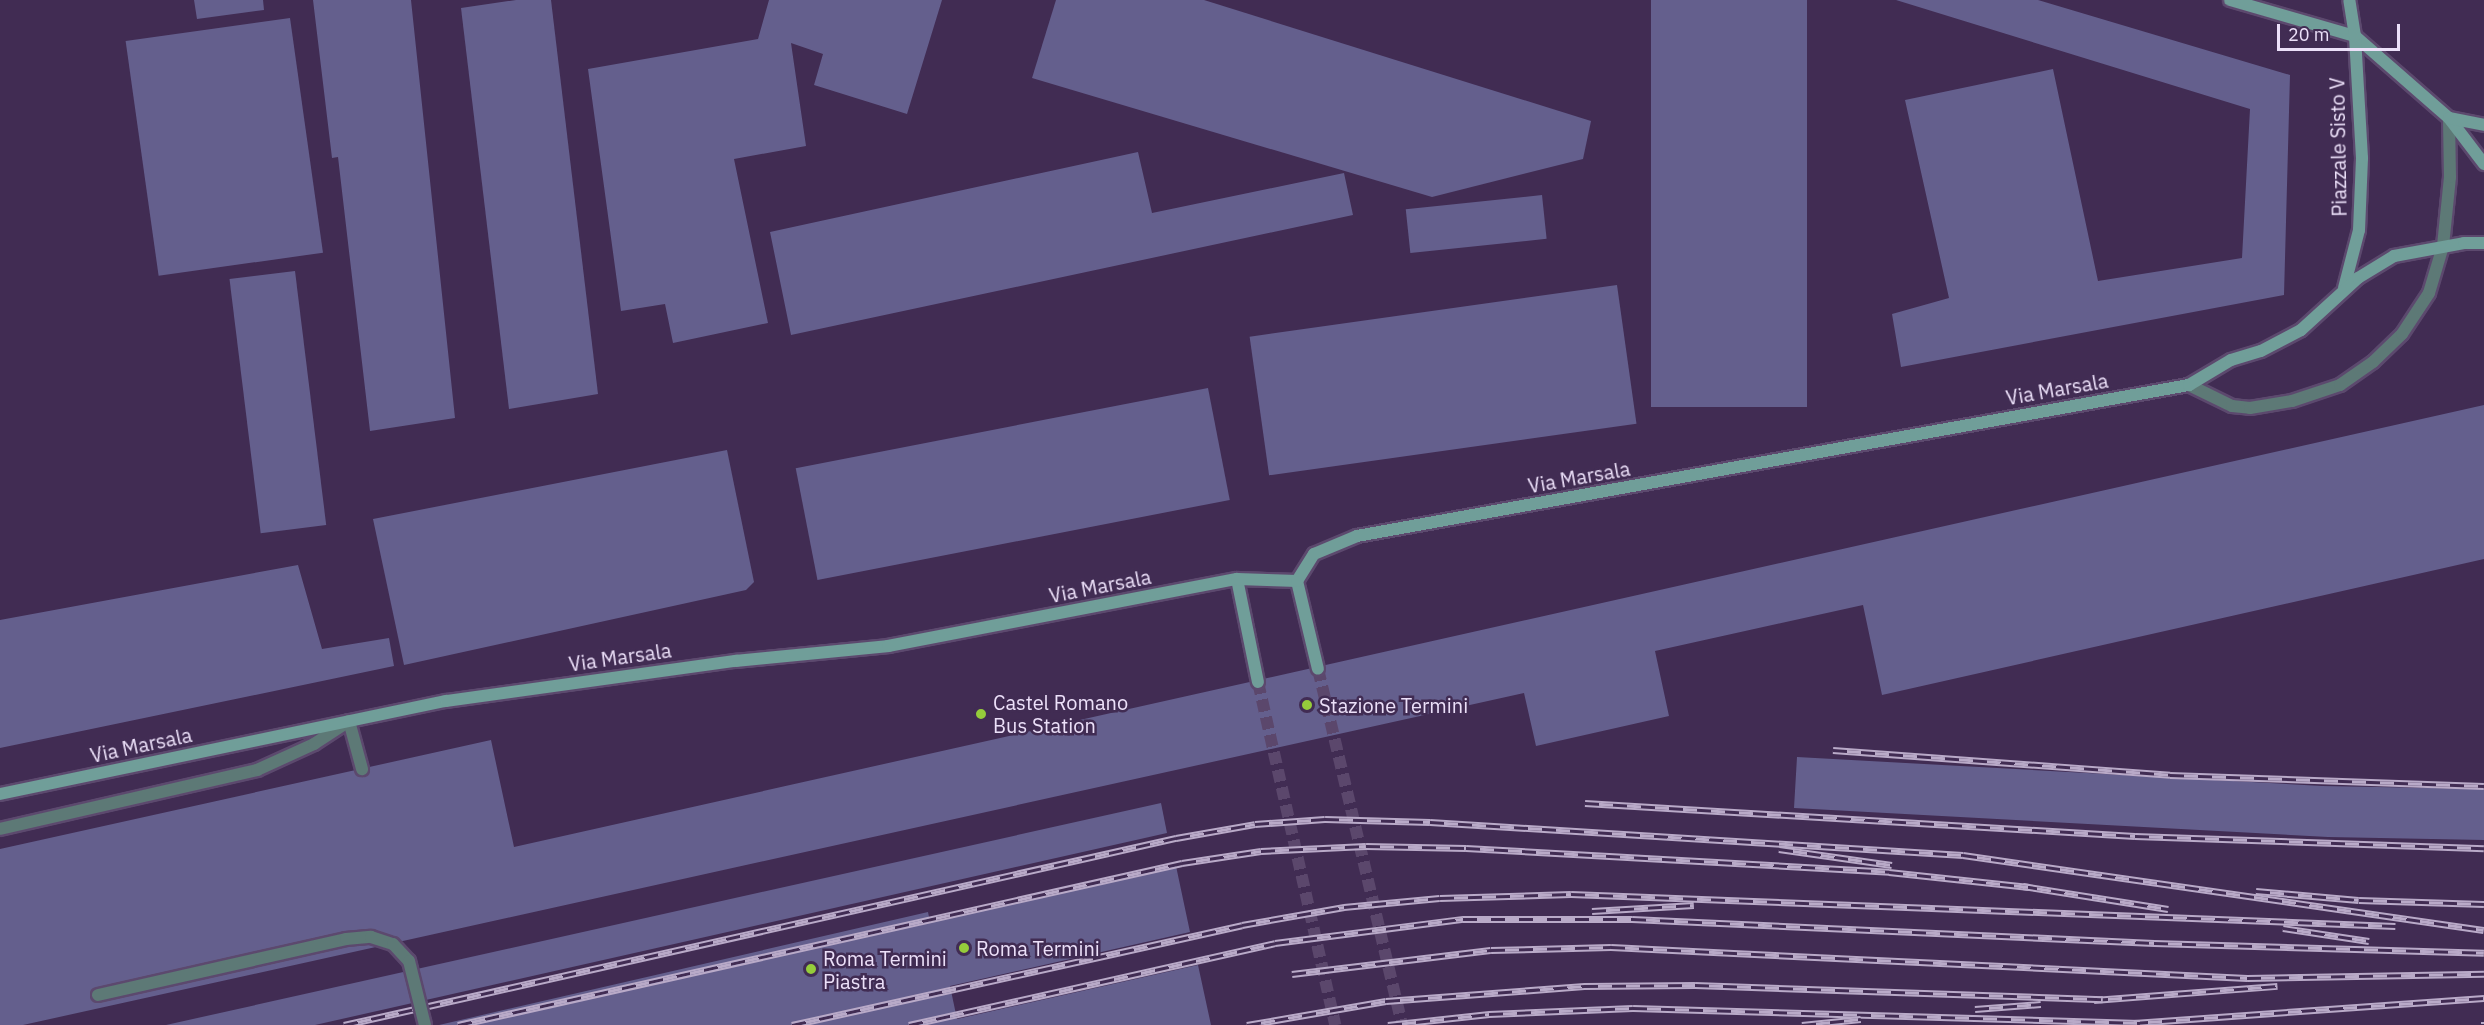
<!DOCTYPE html>
<style>
body{margin:0}
#map{position:relative;width:2484px;height:1025px;overflow:hidden;background:#412c53;font-family:"IBM Plex Sans",sans-serif}
div>[style]{position:absolute}
[style*='--x']{left:calc(var(--x)*1px);top:calc(var(--y)*1px);width:calc(var(--w)*1px);rotate:calc(var(--a)*1deg)}
.building>*{inset:0;background:#645f8d;transform-origin:0 0}
.secondary-tunnel>*{height:12px;margin-top:-6px;transform-origin:0;background:repeating-linear-gradient(90deg,#5b476c 0 12px,transparent 0 18px)}
.roads{filter:drop-shadow(2px 0 #5c496e) drop-shadow(-2px 0 #5c496e) drop-shadow(0 2px #5c496e) drop-shadow(0 -2px #5c496e)}
.service>*{height:12px;margin:-6px;padding:0 6px;transform-origin:6px;border-radius:6px;background:#5d7976}
.tertiary>*{height:12px;margin:-6px;padding:0 6px;transform-origin:6px;border-radius:6px;background:#5d7976}
.secondary>*{height:12px;margin:-6px;padding:0 6px;transform-origin:6px;border-radius:6px;background:#709e99}
.rail>*{height:7px;margin-top:-3.5px;transform-origin:0;background:repeating-linear-gradient(90deg,#412c53 0 14px,#b9aac8 0 28px);box-sizing:border-box;border-block:2px solid #b9aac8}
.bridges{filter:drop-shadow(2px 0 #5c496e) drop-shadow(-2px 0 #5c496e) drop-shadow(0 2px #5c496e) drop-shadow(0 -2px #5c496e)}
.service-bridge>*{height:12px;margin:-6px;padding:0 6px;transform-origin:6px;border-radius:6px;background:#5d7976}
.dots>*{width:16px;height:16px;translate:-50% -50%;box-sizing:border-box;border:3px solid #412c53;border-radius:50%}
span{translate:-50% -50%;white-space:nowrap;text-align:center;line-height:1.15;-webkit-text-stroke:5px #412c53;paint-order:stroke}
.street-label{font-size:20px;color:#ece0f9}
.poi-label{font-size:20px;color:#ece0f9}
.left{translate:0 -50%;text-align:left}
.scale{position:absolute;left:2277px;top:24px;width:123px;height:27px;box-sizing:border-box;border:3px solid #ece0f9;border-top:0;padding-left:8px;font-size:18px;line-height:21px;white-space:nowrap;color:#ece0f9;-webkit-text-stroke:4px #412c53;paint-order:stroke}
</style>
<div id="map">
<div class="building">
<div style="clip-path:polygon(194px 0,263px 0,264px 10px,197px 19px)"></div>
<div style="clip-path:polygon(313px 0,411px 0,455px 418px,370px 431px,338px 157px,332px 158px)"></div>
<div style="clip-path:polygon(516px 0,551px 0,598px 394px,509px 409px,461px 8px)"></div>
<div style="clip-path:polygon(769px 0,942px 0,907px 114px,814px 85px,823px 54px,791px 43px,806px 146px,734px 159px,768px 323px,673px 343px,665px 304px,621px 311px,588px 69px,758px 39px)"></div>
<div style="clip-path:polygon(1056px 0,1204px 0,1591px 121px,1583px 159px,1432px 197px,1032px 78px)"></div>
<div style="left:1651px;top:0;width:156px;height:407px"></div>
<div style="clip-path:polygon(1896px 0,2038px 0,2290px 75px,2284px 295px,1901px 367px,1892px 314px,1949px 298px,1905px 100px,2053px 69px,2098px 281px,2242px 258px,2250px 109px)"></div>
<div style="left:290px;top:18px;width:237px;height:166px;rotate:82deg"></div>
<div style="clip-path:polygon(1138px 152px,1152px 213px,1344px 173px,1353px 215px,791px 335px,770px 232px)"></div>
<div style="left:1542px;top:195px;width:44px;height:137px;rotate:84deg"></div>
<div style="left:295px;top:271px;width:256px;height:66px;rotate:83deg"></div>
<div style="left:1617px;top:285px;width:140px;height:371px;rotate:82deg"></div>
<div style="left:1208px;top:388px;width:114px;height:420px;rotate:79deg"></div>
<div style="clip-path:polygon(2484px 405px,2484px 559px,1882px 695px,1863px 605px,1655px 651px,1669px 716px,1536px 746px,1524px 693px,23px 1025px,0 1025px,0 849px,491px 740px,514px 847px)"></div>
<div style="clip-path:polygon(727px 450px,754px 582px,746px 590px,404px 665px,373px 519px)"></div>
<div style="clip-path:polygon(298px 565px,322px 649px,389px 638px,394px 666px,0 748px,0 620px)"></div>
<div style="clip-path:polygon(1797px 757px,2322px 786px,2484px 789px,2484px 840px,2328px 837px,1794px 808px)"></div>
<div style="clip-path:polygon(1161px 803px,1167px 833px,315px 1025px,166px 1025px)"></div>
<div style="clip-path:polygon(1176px 866px,1190px 932px,950px 986px,957px 1019px,1198px 965px,1211px 1025px,439px 1025px,928px 912px,930px 922px)"></div>
</div>
<div class="secondary-tunnel">
<div style="--x:1318;--y:669;--w:366;--a:76.7"></div>
<div style="--x:1258;--y:682;--w:352;--a:77.3"></div>
</div>
<div class="roads">
<div class="service">
<div style="--x:0;--y:829;--w:264;--a:-12.9"></div>
<div style="--x:257;--y:770;--w:63;--a:-24.5"></div>
<div style="--x:314;--y:744;--w:42;--a:-33.3"></div>
<div style="--x:349;--y:721;--w:50;--a:74.8"></div>
</div>
<div class="tertiary">
<div style="--x:2189;--y:385;--w:48;--a:26"></div>
<div style="--x:2232;--y:406;--w:18;--a:6"></div>
<div style="--x:2250;--y:408;--w:43;--a:-9.5"></div>
<div style="--x:2292;--y:401;--w:51;--a:-18.4"></div>
<div style="--x:2340;--y:385;--w:40;--a:-34.9"></div>
<div style="--x:2373;--y:362;--w:40;--a:-44"></div>
<div style="--x:2402;--y:334;--w:49;--a:-56.6"></div>
<div style="--x:2429;--y:293;--w:49;--a:-73.4"></div>
<div style="--x:2443;--y:246;--w:69;--a:-84.2"></div>
<div style="--x:2450;--y:177;--w:59;--a:-91"></div>
</div>
<div class="secondary">
<div style="--x:2230;--y:0;--w:130;--a:16.1"></div>
<div style="--x:2355;--y:36;--w:125;--a:41.1"></div>
<div style="--x:2449;--y:118;--w:58;--a:52.7"></div>
<div style="--x:2449;--y:118;--w:36;--a:11"></div>
<div style="--x:2344;--y:288;--w:60;--a:-75.5"></div>
<div style="--x:2359;--y:230;--w:72;--a:-87.6"></div>
<div style="--x:2362;--y:158;--w:122;--a:-93.3"></div>
<div style="--x:2355;--y:36;--w:36;--a:-99"></div>
<div style="--x:1237;--y:579;--w:105;--a:78.5"></div>
<div style="--x:1297;--y:581;--w:90;--a:76.6"></div>
<div style="--x:0;--y:794;--w:456;--a:-11.8"></div>
<div style="--x:446;--y:701;--w:293;--a:-7.9"></div>
<div style="--x:736;--y:661;--w:153;--a:-5.6"></div>
<div style="--x:888;--y:646;--w:355;--a:-10.9"></div>
<div style="--x:1237;--y:579;--w:60;--a:1.9"></div>
<div style="--x:1297;--y:581;--w:32;--a:-58"></div>
<div style="--x:1314;--y:554;--w:47;--a:-22.7"></div>
<div style="--x:1357;--y:536;--w:846;--a:-10.29"></div>
<div style="--x:2189;--y:385;--w:49;--a:-30.8"></div>
<div style="--x:2231;--y:360;--w:31;--a:-17"></div>
<div style="--x:2261;--y:351;--w:45;--a:-27.7"></div>
<div style="--x:2301;--y:330;--w:77;--a:-42.4"></div>
<div style="--x:2358;--y:278;--w:42;--a:-31.4"></div>
<div style="--x:2394;--y:256;--w:71;--a:-10.5"></div>
<div style="--x:2464;--y:243;--w:20;--a:0"></div>
</div>
</div>
<div class="rail">
<div style="--x:1833;--y:750;--w:338;--a:4.2"></div>
<div style="--x:2170;--y:775;--w:314;--a:2"></div>
<div style="--x:1585;--y:803;--w:551;--a:3.43"></div>
<div style="--x:2135;--y:836;--w:349;--a:2"></div>
<div style="--x:1779;--y:849;--w:114;--a:8.1"></div>
<div style="--x:2023;--y:886;--w:147;--a:9"></div>
<div style="--x:2256;--y:891;--w:103;--a:5"></div>
<div style="--x:2359;--y:900;--w:125;--a:1.8"></div>
<div style="--x:1592;--y:911;--w:102;--a:-3.4"></div>
<div style="--x:2283;--y:928;--w:87;--a:8.6"></div>
<div style="--x:1292;--y:974;--w:200;--a:-6.9"></div>
<div style="--x:1491;--y:950;--w:120;--a:-1.4"></div>
<div style="--x:1611;--y:947;--w:637;--a:2.79"></div>
<div style="--x:2247;--y:978;--w:237;--a:-1"></div>
<div style="--x:2094;--y:1000;--w:184;--a:-4.4"></div>
<div style="--x:1975;--y:1009;--w:66;--a:-4.3"></div>
<div style="--x:2134;--y:1023;--w:351;--a:-4.1"></div>
<div style="--x:344;--y:1025;--w:853;--a:-12.67"></div>
<div style="--x:1176;--y:838;--w:80;--a:-10"></div>
<div style="--x:1255;--y:824;--w:70;--a:-4.1"></div>
<div style="--x:1325;--y:819;--w:105;--a:1.6"></div>
<div style="--x:1430;--y:822;--w:534;--a:3.54"></div>
<div style="--x:1963;--y:855;--w:526;--a:8.19"></div>
<div style="--x:458;--y:1025;--w:742;--a:-12.61"></div>
<div style="--x:1182;--y:863;--w:80;--a:-8.6"></div>
<div style="--x:1261;--y:851;--w:105;--a:-2.7"></div>
<div style="--x:1366;--y:846;--w:100;--a:1.1"></div>
<div style="--x:1466;--y:848;--w:424;--a:3.2"></div>
<div style="--x:1889;--y:872;--w:141;--a:6.1"></div>
<div style="--x:792;--y:1025;--w:461;--a:-12.5"></div>
<div style="--x:1242;--y:925;--w:104;--a:-10"></div>
<div style="--x:1344;--y:907;--w:96;--a:-5.4"></div>
<div style="--x:1440;--y:898;--w:131;--a:-1.7"></div>
<div style="--x:1571;--y:894;--w:825;--a:2.22"></div>
<div style="--x:909;--y:1025;--w:375;--a:-12.6"></div>
<div style="--x:1275;--y:943;--w:190;--a:-7.3"></div>
<div style="--x:1463;--y:919;--w:169;--a:0"></div>
<div style="--x:1632;--y:919;--w:523;--a:2.63"></div>
<div style="--x:2154;--y:943;--w:330;--a:1.7"></div>
<div style="--x:1247;--y:1025;--w:141;--a:-9.8"></div>
<div style="--x:1386;--y:1001;--w:199;--a:-4.3"></div>
<div style="--x:1584;--y:986;--w:111;--a:-0.5"></div>
<div style="--x:1695;--y:985;--w:408;--a:2"></div>
<div style="--x:1388;--y:1025;--w:102;--a:-6.2"></div>
<div style="--x:1489;--y:1014;--w:144;--a:-2.4"></div>
<div style="--x:1633;--y:1008;--w:507;--a:1.69"></div>
<div style="--x:1802;--y:1025;--w:59;--a:-5.8"></div>
<div style="--x:2481;--y:1025;--w:3;--a:0"></div>
</div>
<div class="bridges">
<div class="service-bridge">
<div style="--x:98;--y:995;--w:254;--a:-12.7"></div>
<div style="--x:346;--y:939;--w:25;--a:-5"></div>
<div style="--x:371;--y:937;--w:23;--a:18"></div>
<div style="--x:393;--y:944;--w:23;--a:47"></div>
<div style="--x:409;--y:961;--w:66;--a:76"></div>
</div>
</div>
<div class="dots">
<div style="left:1307px;top:705px;background:#95cc3b"></div>
<div style="left:981px;top:714px;background:#95cc3b"></div>
<div style="left:964px;top:948px;background:#95cc3b"></div>
<div style="left:811px;top:969px;background:#95cc3b"></div>
</div>
<div class="street-label">
<span style="left:2338px;top:147px;rotate:-91deg">Piazzale Sisto V</span>
<span style="left:2057px;top:389px;rotate:-10deg">Via Marsala</span>
<span style="left:1579px;top:477px;rotate:-10deg">Via Marsala</span>
<span style="left:1100px;top:586px;rotate:-11deg">Via Marsala</span>
<span style="left:620px;top:657px;rotate:-8deg">Via Marsala</span>
<span style="left:141px;top:745px;rotate:-12deg">Via Marsala</span>
</div>
<div class="poi-label">
<span class="left" style="left:993px;top:714px">Castel Romano<br>Bus Station</span>
<span class="left" style="left:1319px;top:705px">Stazione Termini</span>
<span class="left" style="left:976px;top:948px">Roma Termini</span>
<span class="left" style="left:823px;top:970px">Roma Termini<br>Piastra</span>
</div>
<div class="scale">20 m</div>
</div>
